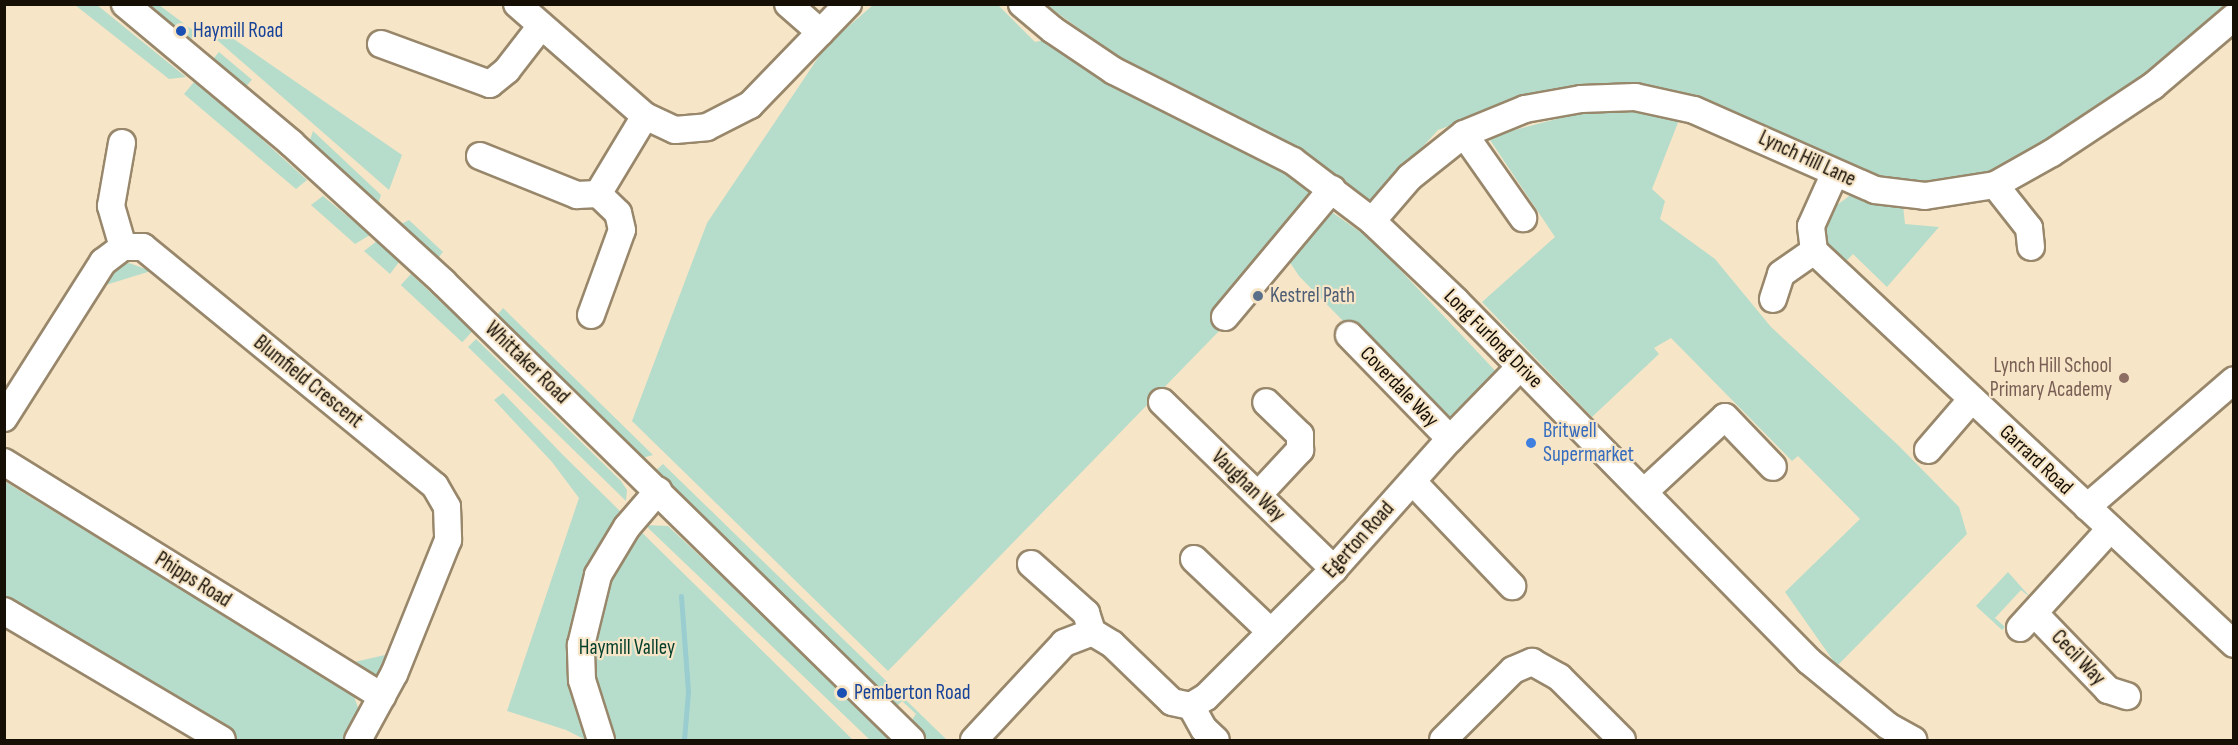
<!DOCTYPE html>
<style>
body{margin:0}
#map{position:relative;width:2238px;height:745px;overflow:hidden;background:#f7e5c7;font-family:"Sofia Sans Condensed",sans-serif}
div>[style]{position:absolute}
[style*='--x']{left:calc(var(--x)*1px);top:calc(var(--y)*1px);width:calc(var(--w)*1px);rotate:calc(var(--a)*1deg)}
.green>*{inset:0;background:#b6ddcb;transform-origin:0 0}
.stream>*{height:5px;margin:-2.5px;padding:0 2.5px;transform-origin:2.5px;border-radius:2.5px;background:#99cdd0}
.roads{filter:drop-shadow(2px 0 #98876b) drop-shadow(-2px 0 #98876b) drop-shadow(0 2px #98876b) drop-shadow(0 -2px #98876b)}
.minor>*{height:26px;margin:-13px;padding:0 13px;transform-origin:13px;border-radius:13px;background:#fff}
.dots>*{width:16px;height:16px;translate:-50% -50%;box-sizing:border-box;border:3px solid #f7e5c7;border-radius:50%}
span{translate:-50% -50%;white-space:nowrap;text-align:center;line-height:1.15;-webkit-text-stroke:4.5px #f7e5c7;paint-order:stroke}
.transit-label{font-size:21px;color:#164399}
.left{translate:0 -50%;text-align:left}
.street-label{font-size:21px;color:#150f05}
.service-label{font-size:21px;color:#4e5e75}
.education-label{font-size:21px;color:#785e54}
.right{translate:-100% -50%;text-align:right}
.shop-label{font-size:21px;color:#366cbe}
.park-label{font-size:21px;color:#023e2b}
.frame{position:absolute;inset:0;border:6px solid #150f05;pointer-events:none}
</style>
<div id="map">
<div class="green">
<div style="clip-path:polygon(2233px 4px,2116px 107px,1981px 181px,1903px 191px,1701px 100px,1526px 98px,1438px 130px,1372px 202px,1112px 52px,1046px 5px)"></div>
<div style="clip-path:polygon(75px 5px,97px 5px,186px 77px,169px 79px)"></div>
<div style="clip-path:polygon(135px 5px,159px 5px,194px 31px,188px 49px)"></div>
<div style="clip-path:polygon(873px 5px,998px 5px,1035px 42px,1045px 40px,1111px 84px,1241px 146px,1304px 185px,1318px 200px,1222px 328px,888px 671px,632px 421px,707px 223px,826px 46px)"></div>
<div style="clip-path:polygon(225px 33px,402px 155px,389px 190px,217px 40px)"></div>
<div style="left:219px;top:52px;width:43px;height:11px;rotate:40deg"></div>
<div style="clip-path:polygon(194px 82px,255px 133px,307px 180px,296px 189px,184px 94px)"></div>
<div style="clip-path:polygon(1583px 112px,1638px 112px,1679px 120px,1652px 189px,1665px 201px,1660px 219px,1715px 259px,1771px 327px,1899px 446px,1959px 507px,1967px 534px,1837px 666px,1785px 592px,1860px 519px,1798px 456px,1792px 461px,1671px 338px,1654px 348px,1659px 354px,1592px 417px,1482px 302px,1555px 237px,1488px 137px)"></div>
<div style="clip-path:polygon(313px 131px,381px 195px,376px 210px,307px 149px)"></div>
<div style="clip-path:polygon(1852px 194px,1903px 205px,1905px 224px,1939px 227px,1887px 287px,1853px 254px,1841px 266px,1827px 246px,1826px 222px,1837px 205px)"></div>
<div style="clip-path:polygon(323px 196px,370px 235px,355px 244px,311px 205px)"></div>
<div style="clip-path:polygon(1326px 208px,1373px 241px,1502px 378px,1451px 431px,1299px 276px,1287px 258px)"></div>
<div style="clip-path:polygon(409px 220px,443px 252px,433px 264px,395px 227px)"></div>
<div style="clip-path:polygon(377px 241px,399px 262px,390px 274px,364px 251px)"></div>
<div style="clip-path:polygon(129px 263px,151px 271px,99px 287px,111px 269px)"></div>
<div style="left:411px;top:274px;width:84px;height:15px;rotate:43deg"></div>
<div style="clip-path:polygon(503px 308px,653px 455px,635px 460px,494px 319px)"></div>
<div style="clip-path:polygon(476px 339px,621px 481px,627px 490px,626px 501px,468px 347px)"></div>
<div style="clip-path:polygon(503px 393px,564px 456px,853px 740px,586px 740px,566px 730px,507px 711px,579px 498px,552px 462px,494px 400px)"></div>
<div style="clip-path:polygon(663px 464px,947px 740px,928px 740px,909px 724px,916px 714px,902px 701px,895px 708px,652px 474px)"></div>
<div style="clip-path:polygon(4px 481px,353px 694px,359px 710px,358px 720px,345px 740px,231px 740px,5px 601px)"></div>
<div style="clip-path:polygon(645px 525px,668px 526px,896px 740px,870px 740px)"></div>
<div style="clip-path:polygon(2008px 572px,2031px 598px,2021px 590px,1995px 618px,2005px 627px,2002px 630px,1976px 606px)"></div>
<div style="clip-path:polygon(385px 655px,389px 658px,384px 669px,375px 677px,341px 665px)"></div>
</div>
<div class="stream">
<div style="--x:681;--y:596;--w:96;--a:85.8"></div>
<div style="--x:688;--y:692;--w:48;--a:94.8"></div>
</div>
<div class="roads">
<div class="minor">
<div style="--x:125;--y:4;--w:217;--a:39.9"></div>
<div style="--x:291;--y:143;--w:206;--a:42.4"></div>
<div style="--x:443;--y:282;--w:655;--a:44.38"></div>
<div style="--x:517;--y:4;--w:170;--a:41.2"></div>
<div style="--x:645;--y:116;--w:33;--a:25"></div>
<div style="--x:675;--y:130;--w:32;--a:-5"></div>
<div style="--x:707;--y:127;--w:48;--a:-27.1"></div>
<div style="--x:750;--y:105;--w:141;--a:-45.9"></div>
<div style="--x:788;--y:4;--w:43;--a:41.2"></div>
<div style="--x:1022;--y:4;--w:40;--a:40"></div>
<div style="--x:1053;--y:30;--w:73;--a:33.9"></div>
<div style="--x:1114;--y:71;--w:200;--a:26.7"></div>
<div style="--x:1293;--y:161;--w:99;--a:37.2"></div>
<div style="--x:1372;--y:221;--w:116;--a:43.6"></div>
<div style="--x:1456;--y:301;--w:504;--a:45.56"></div>
<div style="--x:1809;--y:661;--w:102;--a:39.4"></div>
<div style="--x:1888;--y:726;--w:29;--a:29"></div>
<div style="--x:381;--y:44;--w:116;--a:20.2"></div>
<div style="--x:490;--y:84;--w:22;--a:-39"></div>
<div style="--x:507;--y:70;--w:56;--a:-52.3"></div>
<div style="--x:1464;--y:134;--w:103;--a:54.9"></div>
<div style="--x:122;--y:143;--w:64;--a:99.9"></div>
<div style="--x:111;--y:206;--w:43;--a:73.7"></div>
<div style="--x:480;--y:156;--w:105;--a:21.9"></div>
<div style="--x:577;--y:195;--w:21;--a:-3"></div>
<div style="--x:598;--y:194;--w:91;--a:-58.9"></div>
<div style="--x:1995;--y:185;--w:55;--a:51.7"></div>
<div style="--x:2029;--y:228;--w:19;--a:84"></div>
<div style="--x:1372;--y:221;--w:58;--a:-49.2"></div>
<div style="--x:1410;--y:177;--w:69;--a:-38.5"></div>
<div style="--x:1464;--y:134;--w:66;--a:-22.3"></div>
<div style="--x:1525;--y:109;--w:57;--a:-10.1"></div>
<div style="--x:1581;--y:99;--w:54;--a:-2.1"></div>
<div style="--x:1635;--y:97;--w:60;--a:12.4"></div>
<div style="--x:1694;--y:110;--w:198;--a:23.8"></div>
<div style="--x:1875;--y:190;--w:50;--a:6.8"></div>
<div style="--x:1925;--y:196;--w:71;--a:-8.9"></div>
<div style="--x:1995;--y:185;--w:65;--a:-29.3"></div>
<div style="--x:2052;--y:153;--w:121;--a:-33.6"></div>
<div style="--x:2153;--y:86;--w:106;--a:-40.4"></div>
<div style="--x:1814;--y:251;--w:575;--a:43.1"></div>
<div style="--x:1773;--y:299;--w:26;--a:-72"></div>
<div style="--x:1781;--y:274;--w:40;--a:-34.9"></div>
<div style="--x:1814;--y:251;--w:25;--a:-97"></div>
<div style="--x:1811;--y:226;--w:56;--a:-65.7"></div>
<div style="--x:591;--y:315;--w:90;--a:-70"></div>
<div style="--x:622;--y:230;--w:17;--a:-103"></div>
<div style="--x:618;--y:213;--w:28;--a:-136"></div>
<div style="--x:1225;--y:317;--w:167;--a:-50.1"></div>
<div style="--x:1349;--y:335;--w:145;--a:45.8"></div>
<div style="--x:1162;--y:402;--w:240;--a:44.2"></div>
<div style="--x:4;--y:418;--w:185;--a:-57.6"></div>
<div style="--x:103;--y:262;--w:25;--a:-37"></div>
<div style="--x:123;--y:247;--w:20;--a:0"></div>
<div style="--x:143;--y:247;--w:377;--a:39.3"></div>
<div style="--x:435;--y:486;--w:24;--a:60"></div>
<div style="--x:447;--y:507;--w:33;--a:88"></div>
<div style="--x:448;--y:540;--w:144;--a:111.9"></div>
<div style="--x:394;--y:674;--w:75;--a:118.6"></div>
<div style="--x:1928;--y:450;--w:67;--a:-49.2"></div>
<div style="--x:4;--y:462;--w:445;--a:31.8"></div>
<div style="--x:1413;--y:482;--w:144;--a:46.4"></div>
<div style="--x:1644;--y:492;--w:110;--a:-42.8"></div>
<div style="--x:1725;--y:417;--w:69;--a:46.2"></div>
<div style="--x:1258;--y:495;--w:62;--a:-47"></div>
<div style="--x:1300;--y:450;--w:15;--a:-90"></div>
<div style="--x:1300;--y:435;--w:47;--a:-135.9"></div>
<div style="--x:2087;--y:507;--w:194;--a:-40.8"></div>
<div style="--x:1194;--y:559;--w:106;--a:43.5"></div>
<div style="--x:1031;--y:564;--w:74;--a:41.7"></div>
<div style="--x:1086;--y:613;--w:20;--a:72"></div>
<div style="--x:4;--y:611;--w:253;--a:30.6"></div>
<div style="--x:2034;--y:613;--w:107;--a:46.1"></div>
<div style="--x:2108;--y:690;--w:20;--a:18"></div>
<div style="--x:2020;--y:628;--w:134;--a:-47.7"></div>
<div style="--x:1191;--y:706;--w:17;--a:-31"></div>
<div style="--x:1206;--y:697;--w:181;--a:-45"></div>
<div style="--x:1334;--y:569;--w:174;--a:-48.3"></div>
<div style="--x:1450;--y:439;--w:100;--a:-45.8"></div>
<div style="--x:601;--y:740;--w:63;--a:-107.6"></div>
<div style="--x:582;--y:680;--w:35;--a:-92"></div>
<div style="--x:581;--y:645;--w:72;--a:-76.3"></div>
<div style="--x:598;--y:575;--w:56;--a:-58.9"></div>
<div style="--x:627;--y:527;--w:48;--a:-49.3"></div>
<div style="--x:974;--y:740;--w:132;--a:-47.1"></div>
<div style="--x:1064;--y:643;--w:30;--a:-21"></div>
<div style="--x:1092;--y:632;--w:23;--a:31"></div>
<div style="--x:1112;--y:644;--w:83;--a:44"></div>
<div style="--x:1172;--y:702;--w:19;--a:12"></div>
<div style="--x:1191;--y:706;--w:26;--a:61"></div>
<div style="--x:1204;--y:729;--w:16;--a:43"></div>
<div style="--x:1443;--y:740;--w:99;--a:-45"></div>
<div style="--x:1513;--y:670;--w:21;--a:-23"></div>
<div style="--x:1532;--y:662;--w:31;--a:29"></div>
<div style="--x:1559;--y:677;--w:89;--a:45"></div>
</div>
</div>
<div class="dots">
<div style="left:181px;top:31px;background:#1a4fb4"></div>
<div style="left:1258px;top:296px;background:#5c6f8a"></div>
<div style="left:2124px;top:378px;background:#8d6e63"></div>
<div style="left:1531px;top:443px;background:#3f7fe0"></div>
<div style="left:842px;top:693px;background:#1a4fb4"></div>
</div>
<div class="transit-label">
<span class="left" style="left:193px;top:31px">Haymill Road</span>
<span class="left" style="left:854px;top:693px">Pemberton Road</span>
</div>
<div class="street-label">
<span style="left:1807px;top:159px;rotate:25deg">Lynch Hill Lane</span>
<span style="left:1493px;top:339px;rotate:45deg">Long Furlong Drive</span>
<span style="left:527px;top:363px;rotate:44deg">Whittaker Road</span>
<span style="left:308px;top:382px;rotate:39deg">Blumfield Crescent</span>
<span style="left:1399px;top:387px;rotate:46deg">Coverdale Way</span>
<span style="left:2036px;top:460px;rotate:43deg">Garrard Road</span>
<span style="left:1248px;top:486px;rotate:44deg">Vaughan Way</span>
<span style="left:1359px;top:540px;rotate:-48deg">Egerton Road</span>
<span style="left:193px;top:580px;rotate:32deg">Phipps Road</span>
<span style="left:2078px;top:658px;rotate:46deg">Cecil Way</span>
</div>
<div class="service-label">
<span class="left" style="left:1270px;top:296px">Kestrel Path</span>
</div>
<div class="education-label">
<span class="right" style="left:2112px;top:378px">Lynch Hill School<br>Primary Academy</span>
</div>
<div class="shop-label">
<span class="left" style="left:1543px;top:443px">Britwell<br>Supermarket</span>
</div>
<div class="park-label">
<span style="left:627px;top:648px">Haymill Valley</span>
</div>
<div class="frame"></div>
</div>
